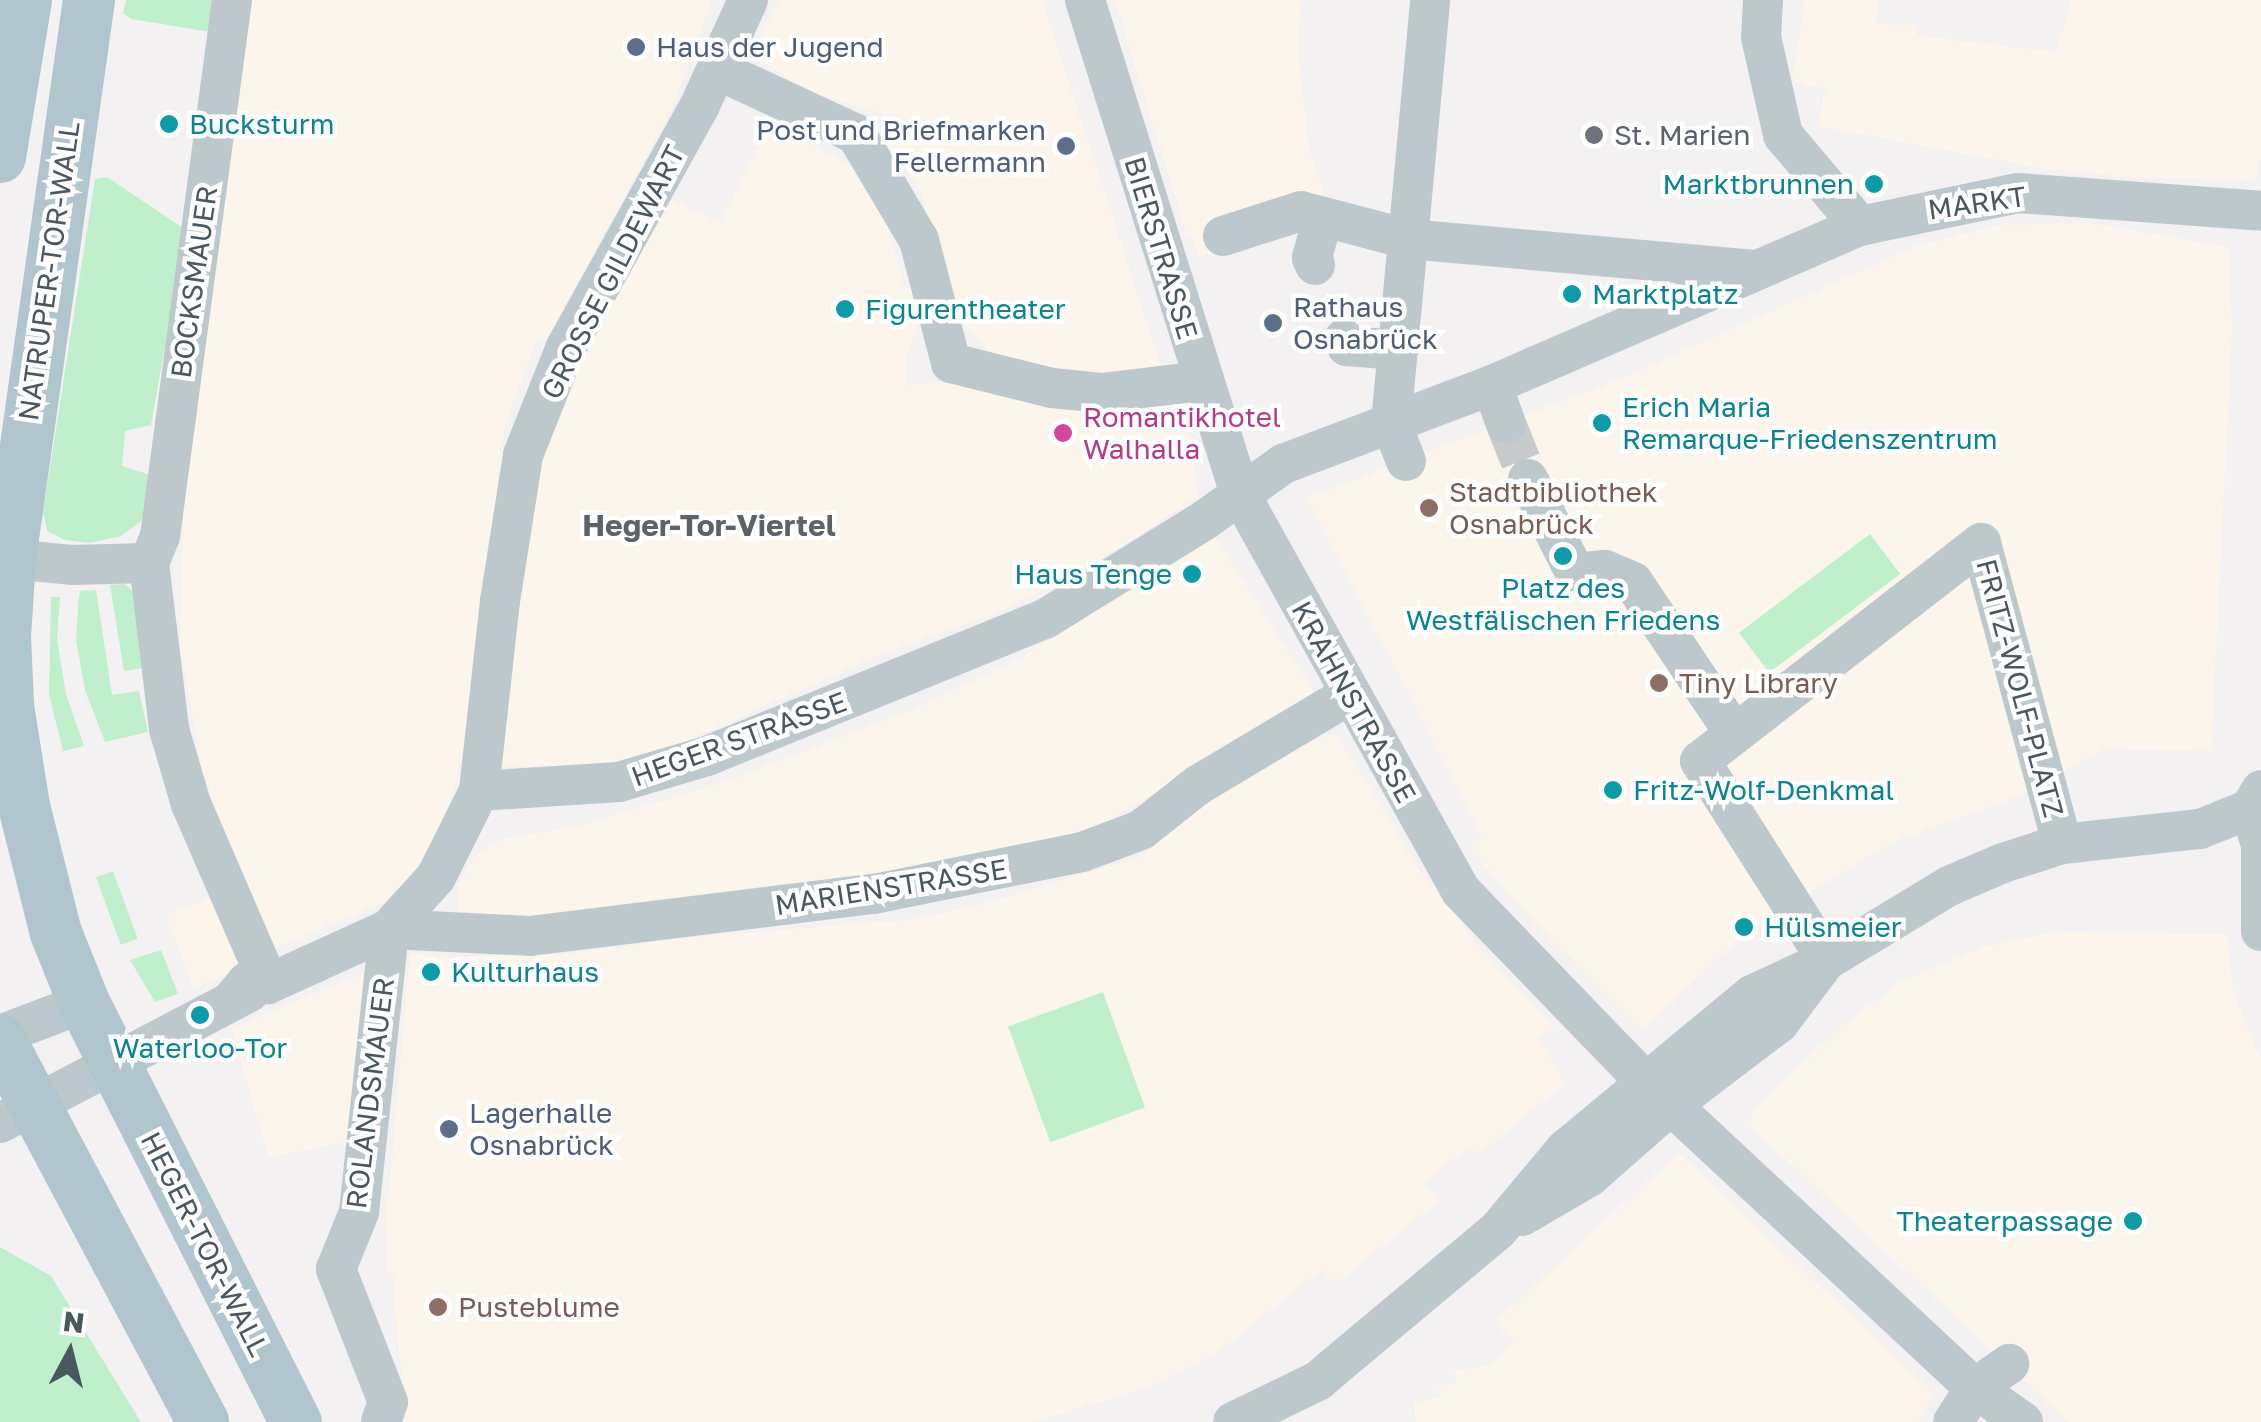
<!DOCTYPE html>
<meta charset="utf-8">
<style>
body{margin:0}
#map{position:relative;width:2261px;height:1422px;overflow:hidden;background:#f3f1f1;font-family:"Golos Text",sans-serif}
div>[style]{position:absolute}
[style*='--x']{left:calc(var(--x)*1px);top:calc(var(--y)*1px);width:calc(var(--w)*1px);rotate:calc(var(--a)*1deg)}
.commercial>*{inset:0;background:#fcf5ec;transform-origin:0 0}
.green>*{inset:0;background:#c0f0cb;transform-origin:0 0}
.minor-tunnel>*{height:40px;margin-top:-20px;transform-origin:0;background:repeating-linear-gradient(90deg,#c8cbcc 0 40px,transparent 0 60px)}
.minor>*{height:40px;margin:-20px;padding:0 20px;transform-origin:20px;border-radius:20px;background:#bdc8cd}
.major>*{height:52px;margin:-26px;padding:0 26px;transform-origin:26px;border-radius:26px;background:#b1c5cf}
.dots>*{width:28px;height:28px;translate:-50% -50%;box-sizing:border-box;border:5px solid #fff;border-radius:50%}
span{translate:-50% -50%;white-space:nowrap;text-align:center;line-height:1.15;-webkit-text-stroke:9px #fff;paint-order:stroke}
.service-label{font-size:28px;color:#4e5e75}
.left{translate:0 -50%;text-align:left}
.right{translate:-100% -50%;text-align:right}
.culture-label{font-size:28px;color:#0d838f}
.worship-label{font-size:28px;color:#5b616d}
.street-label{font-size:28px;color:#49585f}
.hotel-label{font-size:28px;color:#b23c85}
.education-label{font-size:28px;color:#785e54}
.neighbourhood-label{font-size:30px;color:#5d6366;font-weight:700}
.north{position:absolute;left:20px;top:1302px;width:100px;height:100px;-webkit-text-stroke:8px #fff;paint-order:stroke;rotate:7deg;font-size:28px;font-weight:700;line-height:40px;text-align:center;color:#49585f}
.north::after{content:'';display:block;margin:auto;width:35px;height:45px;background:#49585f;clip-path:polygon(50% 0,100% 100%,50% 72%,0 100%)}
</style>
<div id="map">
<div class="commercial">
<div style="clip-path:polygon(247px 0,712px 0,672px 109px,546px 340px,537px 338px,505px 426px,466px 739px,452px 796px,431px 847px,407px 881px,385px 902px,273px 949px,239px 874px,202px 769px,180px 646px,184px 499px)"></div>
<div style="clip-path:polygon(780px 0,1042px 0,1166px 381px,1038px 373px,988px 350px,956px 315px,933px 246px,922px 193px,886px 144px,889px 115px,818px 95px,750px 55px)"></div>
<div style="clip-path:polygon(1115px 0,1300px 0,1298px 55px,1309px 149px,1324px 193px,1221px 226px,1227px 248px,1199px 258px,1192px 236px,1187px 236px)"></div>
<div style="clip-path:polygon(1805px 0,1878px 0,1876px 24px,1916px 25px,1917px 36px,2056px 52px,2071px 0,2261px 0,2261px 152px,2256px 180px,2128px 177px,2041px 168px,1818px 126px,1825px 89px,1792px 81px)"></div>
<div style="clip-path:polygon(771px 124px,863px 172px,888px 227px,905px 288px,917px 288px,921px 317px,907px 355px,905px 385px,953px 381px,954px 385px,983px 388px,1184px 395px,1198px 496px,1085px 570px,992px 615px,886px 652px,675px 746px,616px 765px,502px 767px,507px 651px,538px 460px,587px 353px,670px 200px,721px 222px)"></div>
<div style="clip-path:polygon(2088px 223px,2229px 247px,2232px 331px,2211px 751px,2105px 749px,2010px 800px,1893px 842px,1775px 913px,1719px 957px,1643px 1031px,1535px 922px,1468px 847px,1482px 835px,1307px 498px,1623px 378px,1914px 247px,2000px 225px)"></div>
<div style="clip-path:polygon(1211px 530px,1315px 694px,1189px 774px,1081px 836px,909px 869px,539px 920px,458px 912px,459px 884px,475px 856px,502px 839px,582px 825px,719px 784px,919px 707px,1024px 656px)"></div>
<div style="clip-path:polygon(1335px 732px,1419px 869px,1480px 948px,1554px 1027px,1539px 1037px,1565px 1084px,1478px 1155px,1469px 1147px,1423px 1183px,1438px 1202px,1335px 1284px,1322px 1269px,1218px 1352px,1142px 1390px,1032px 1422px,406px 1422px,392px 1272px,387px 1272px,385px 1195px,389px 1194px,410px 953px,442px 957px,566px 954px,693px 937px,910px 920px,976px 906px,1146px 855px,1151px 841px,1266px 760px)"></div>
<div style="left:215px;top:896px;width:78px;height:53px;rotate:69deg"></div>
<div style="clip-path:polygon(2054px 932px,2227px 934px,2233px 991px,2261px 1061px,2261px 1422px,2069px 1422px,1751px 1127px,1752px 1112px,1841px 1027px,1902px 981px,1980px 948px)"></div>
<div style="clip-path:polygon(363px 973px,348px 1142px,269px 1157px,231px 1029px)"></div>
<div style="clip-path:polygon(1678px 1153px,1934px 1394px,1918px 1422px,1416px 1422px,1414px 1402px,1440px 1398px,1439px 1385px,1456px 1383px,1455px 1370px,1488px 1366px,1515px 1343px,1496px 1322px)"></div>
</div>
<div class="green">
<div style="clip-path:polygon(126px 0,221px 0,217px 33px,131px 19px,123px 13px)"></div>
<div style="clip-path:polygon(107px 177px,186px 230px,151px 425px,125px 431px,122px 466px,154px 476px,149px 505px,140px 522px,121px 536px,89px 543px,65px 540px,47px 531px,43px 512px,95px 179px)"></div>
<div style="left:1870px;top:534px;width:50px;height:164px;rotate:53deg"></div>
<div style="clip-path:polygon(124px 584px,133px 591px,151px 667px,124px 671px,110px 585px)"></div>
<div style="clip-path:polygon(96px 590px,112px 695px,139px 691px,148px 732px,105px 742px,85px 690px,76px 640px,79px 596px,81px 591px)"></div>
<div style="clip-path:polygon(51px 597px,60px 597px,57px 640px,66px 694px,84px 746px,63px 751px,49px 694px)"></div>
<div style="left:113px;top:871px;width:72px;height:18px;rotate:70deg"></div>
<div style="clip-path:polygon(161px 950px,178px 994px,155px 1002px,130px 960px)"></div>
<div style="left:1103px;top:992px;width:123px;height:101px;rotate:70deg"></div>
<div style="clip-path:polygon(0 1247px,51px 1276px,141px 1422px,0 1422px)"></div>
</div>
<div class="minor-tunnel">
<div style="--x:1506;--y:424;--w:59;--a:68.2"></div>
</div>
<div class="minor">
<div style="--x:232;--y:0;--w:541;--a:97.65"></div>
<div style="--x:160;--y:536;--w:29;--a:112"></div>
<div style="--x:149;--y:563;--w:167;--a:83.1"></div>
<div style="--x:169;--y:729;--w:78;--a:73.7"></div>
<div style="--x:191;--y:804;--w:184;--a:66.6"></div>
<div style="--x:1085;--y:0;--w:518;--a:72.58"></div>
<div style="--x:1240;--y:494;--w:454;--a:60.9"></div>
<div style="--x:1461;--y:891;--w:246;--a:46"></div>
<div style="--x:1763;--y:0;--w:37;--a:93"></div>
<div style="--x:1761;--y:37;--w:100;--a:77.3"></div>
<div style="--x:1783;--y:135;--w:119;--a:49.8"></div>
<div style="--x:718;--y:70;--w:152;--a:24.9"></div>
<div style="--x:856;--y:134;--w:123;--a:59.3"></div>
<div style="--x:919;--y:240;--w:127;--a:75.4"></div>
<div style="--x:951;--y:363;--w:104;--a:13.9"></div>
<div style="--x:1052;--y:388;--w:49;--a:5.8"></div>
<div style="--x:1101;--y:393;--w:103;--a:-6.7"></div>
<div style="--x:1223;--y:236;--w:82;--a:-17.8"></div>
<div style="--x:1301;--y:211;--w:111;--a:14.7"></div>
<div style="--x:1408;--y:239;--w:348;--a:5.1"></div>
<div style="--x:1315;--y:265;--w:8;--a:-113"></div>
<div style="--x:1312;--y:258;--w:42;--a:-75"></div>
<div style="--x:1344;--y:339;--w:8;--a:67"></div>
<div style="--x:1347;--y:346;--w:51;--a:4.5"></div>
<div style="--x:1492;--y:385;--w:41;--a:70.3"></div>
<div style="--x:1406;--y:461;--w:41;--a:-111.5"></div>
<div style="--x:1391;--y:423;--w:425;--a:-84.7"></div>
<div style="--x:1528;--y:479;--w:105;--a:63.4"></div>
<div style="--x:1575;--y:573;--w:30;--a:-6"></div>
<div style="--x:1605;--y:570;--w:30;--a:23"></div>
<div style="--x:1633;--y:582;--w:182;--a:56.2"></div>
<div style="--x:10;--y:559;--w:62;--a:5.5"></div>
<div style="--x:72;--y:565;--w:77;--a:-1.5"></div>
<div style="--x:2261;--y:790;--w:22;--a:120"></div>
<div style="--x:2250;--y:809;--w:38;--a:73"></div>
<div style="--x:2261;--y:845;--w:86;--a:90"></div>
<div style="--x:479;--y:791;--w:140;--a:-3.7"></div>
<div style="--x:619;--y:782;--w:92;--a:-16.5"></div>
<div style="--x:707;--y:756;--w:365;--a:-22.1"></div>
<div style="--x:1045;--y:619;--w:190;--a:-31.8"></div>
<div style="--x:1206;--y:519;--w:95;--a:-35.5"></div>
<div style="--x:1283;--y:464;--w:223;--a:-20.7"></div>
<div style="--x:1492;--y:385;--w:401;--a:-23.4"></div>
<div style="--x:1860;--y:226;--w:161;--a:-11.8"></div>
<div style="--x:2018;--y:193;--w:244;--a:4.2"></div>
<div style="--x:389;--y:929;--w:141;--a:2.8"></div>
<div style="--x:530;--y:936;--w:347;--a:-7"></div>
<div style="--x:874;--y:894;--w:212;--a:-11.4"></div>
<div style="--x:1082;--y:852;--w:63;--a:-20.4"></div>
<div style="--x:1141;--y:830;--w:73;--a:-38.3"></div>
<div style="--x:1198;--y:785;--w:176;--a:-30.8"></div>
<div style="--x:1827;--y:960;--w:236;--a:-122.5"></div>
<div style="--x:1700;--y:761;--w:356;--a:-37.8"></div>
<div style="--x:1981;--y:543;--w:312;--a:74.9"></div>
<div style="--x:232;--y:1000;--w:23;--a:-50"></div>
<div style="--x:247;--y:982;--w:19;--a:-28"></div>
<div style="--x:264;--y:973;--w:12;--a:70"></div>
<div style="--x:268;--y:984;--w:133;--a:-24.4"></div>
<div style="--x:389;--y:929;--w:70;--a:-47.9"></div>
<div style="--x:436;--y:877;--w:96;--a:-63.4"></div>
<div style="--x:479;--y:791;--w:191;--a:-83.7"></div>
<div style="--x:500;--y:601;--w:148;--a:-81"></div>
<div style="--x:523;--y:455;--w:116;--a:-68.3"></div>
<div style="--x:566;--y:347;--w:277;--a:-61"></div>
<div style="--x:700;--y:105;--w:115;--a:-65.4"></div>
<div style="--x:0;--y:1035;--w:90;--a:-20.9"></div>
<div style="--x:1684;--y:1117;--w:398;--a:43"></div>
<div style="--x:1975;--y:1388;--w:59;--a:35.3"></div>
<div style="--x:0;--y:1123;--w:282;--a:-27.7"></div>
<div style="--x:1522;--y:1216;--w:78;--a:-30.2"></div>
<div style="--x:1589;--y:1177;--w:109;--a:-41.3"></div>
<div style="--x:1671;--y:1105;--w:136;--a:-37.2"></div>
<div style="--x:1779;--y:1023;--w:70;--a:-53.1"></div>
<div style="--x:381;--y:1422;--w:21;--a:-71"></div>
<div style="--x:388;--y:1402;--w:143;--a:-111.4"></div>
<div style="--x:336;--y:1269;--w:61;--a:-68"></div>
<div style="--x:359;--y:1212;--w:285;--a:-83.9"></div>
<div style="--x:1233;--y:1422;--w:94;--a:-25.8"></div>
<div style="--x:1318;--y:1381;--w:20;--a:-41"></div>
<div style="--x:1333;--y:1368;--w:215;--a:-39.9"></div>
<div style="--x:1498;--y:1230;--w:104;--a:-50.1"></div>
<div style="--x:1565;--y:1150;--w:243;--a:-39.7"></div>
<div style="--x:1752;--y:995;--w:83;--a:-25"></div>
<div style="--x:1827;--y:960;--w:143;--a:-31.2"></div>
<div style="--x:1949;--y:886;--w:59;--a:-23.1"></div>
<div style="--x:2003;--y:863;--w:62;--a:-17.9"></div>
<div style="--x:2062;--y:844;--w:139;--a:-6.2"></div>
<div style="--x:2200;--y:829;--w:54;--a:-21.8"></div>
<div style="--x:2250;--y:809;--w:11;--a:5"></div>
<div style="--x:1953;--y:1422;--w:40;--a:-57.1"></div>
<div style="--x:1975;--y:1388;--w:42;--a:-35.2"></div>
</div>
<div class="major">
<div style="--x:89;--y:0;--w:565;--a:98.04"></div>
<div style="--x:10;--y:559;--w:77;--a:93.7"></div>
<div style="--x:5;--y:636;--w:70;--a:87.5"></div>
<div style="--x:8;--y:706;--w:101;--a:80.9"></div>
<div style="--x:24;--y:806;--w:131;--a:75.9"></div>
<div style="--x:56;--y:933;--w:75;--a:68.2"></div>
<div style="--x:84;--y:1003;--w:470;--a:63.2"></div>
<div style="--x:0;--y:157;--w:159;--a:-80.6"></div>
<div style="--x:0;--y:1040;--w:433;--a:62"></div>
</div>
<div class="dots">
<div style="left:636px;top:47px;background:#5c6f8a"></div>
<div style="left:169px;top:124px;background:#0f9aa8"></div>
<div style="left:1594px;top:135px;background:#6b7280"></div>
<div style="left:1066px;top:146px;background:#5c6f8a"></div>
<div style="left:1874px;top:184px;background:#0f9aa8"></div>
<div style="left:1572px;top:294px;background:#0f9aa8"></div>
<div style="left:845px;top:309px;background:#0f9aa8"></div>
<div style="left:1273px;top:323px;background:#5c6f8a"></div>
<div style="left:1602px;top:423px;background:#0f9aa8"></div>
<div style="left:1063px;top:433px;background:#d1479c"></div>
<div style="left:1429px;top:508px;background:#8d6e63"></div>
<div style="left:1563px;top:556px;background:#0f9aa8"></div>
<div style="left:1192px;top:574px;background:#0f9aa8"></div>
<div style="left:1659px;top:683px;background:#8d6e63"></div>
<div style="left:1613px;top:790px;background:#0f9aa8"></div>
<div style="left:1744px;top:927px;background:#0f9aa8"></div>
<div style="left:431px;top:972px;background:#0f9aa8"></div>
<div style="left:200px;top:1015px;background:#0f9aa8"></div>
<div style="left:449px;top:1129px;background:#5c6f8a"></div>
<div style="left:2133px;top:1221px;background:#0f9aa8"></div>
<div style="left:438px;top:1307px;background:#8d6e63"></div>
</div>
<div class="service-label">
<span class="left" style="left:656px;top:47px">Haus der Jugend</span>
<span class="right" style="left:1046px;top:146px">Post und Briefmarken<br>Fellermann</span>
<span class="left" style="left:1293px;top:323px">Rathaus<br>Osnabrück</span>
<span class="left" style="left:469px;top:1129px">Lagerhalle<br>Osnabrück</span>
</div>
<div class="culture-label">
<span class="left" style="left:189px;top:124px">Bucksturm</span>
<span class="right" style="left:1854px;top:184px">Marktbrunnen</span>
<span class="left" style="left:1592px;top:294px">Marktplatz</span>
<span class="left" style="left:865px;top:309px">Figurentheater</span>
<span class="left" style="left:1622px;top:423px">Erich Maria<br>Remarque-Friedenszentrum</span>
<span class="right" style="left:1172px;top:574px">Haus Tenge</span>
<span style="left:1563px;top:604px">Platz des<br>Westfälischen Friedens</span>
<span class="left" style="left:1633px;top:790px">Fritz-Wolf-Denkmal</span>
<span class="left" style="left:1764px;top:927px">Hülsmeier</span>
<span class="left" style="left:451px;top:972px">Kulturhaus</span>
<span style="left:200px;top:1048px">Waterloo-Tor</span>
<span class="right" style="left:2113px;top:1221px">Theaterpassage</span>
</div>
<div class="worship-label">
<span class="left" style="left:1614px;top:135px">St. Marien</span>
</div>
<div class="street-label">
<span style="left:1977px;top:203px;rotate:-8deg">MARKT</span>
<span style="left:1161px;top:248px;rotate:73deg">BIERSTRASSE</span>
<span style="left:49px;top:271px;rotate:-82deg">NATRUPER-TOR-WALL</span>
<span style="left:613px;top:272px;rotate:-63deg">GROSSE GILDEWART</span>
<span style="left:194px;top:282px;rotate:-82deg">BOCKSMAUER</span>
<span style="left:2020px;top:688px;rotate:75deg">FRITZ-WOLF-PLATZ</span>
<span style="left:1354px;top:702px;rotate:61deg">KRAHNSTRASSE</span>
<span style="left:739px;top:739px;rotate:-20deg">HEGER STRASSE</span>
<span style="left:891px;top:887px;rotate:-9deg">MARIENSTRASSE</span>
<span style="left:370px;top:1093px;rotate:-83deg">ROLANDSMAUER</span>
<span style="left:205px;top:1244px;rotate:63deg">HEGER-TOR-WALL</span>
</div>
<div class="hotel-label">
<span class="left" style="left:1083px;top:433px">Romantikhotel<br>Walhalla</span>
</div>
<div class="education-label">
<span class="left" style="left:1449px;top:508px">Stadtbibliothek<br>Osnabrück</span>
<span class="left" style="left:1679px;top:683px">Tiny Library</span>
<span class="left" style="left:458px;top:1307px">Pusteblume</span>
</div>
<div class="neighbourhood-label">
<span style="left:709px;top:525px">Heger-Tor-Viertel</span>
</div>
<div class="north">N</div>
</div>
